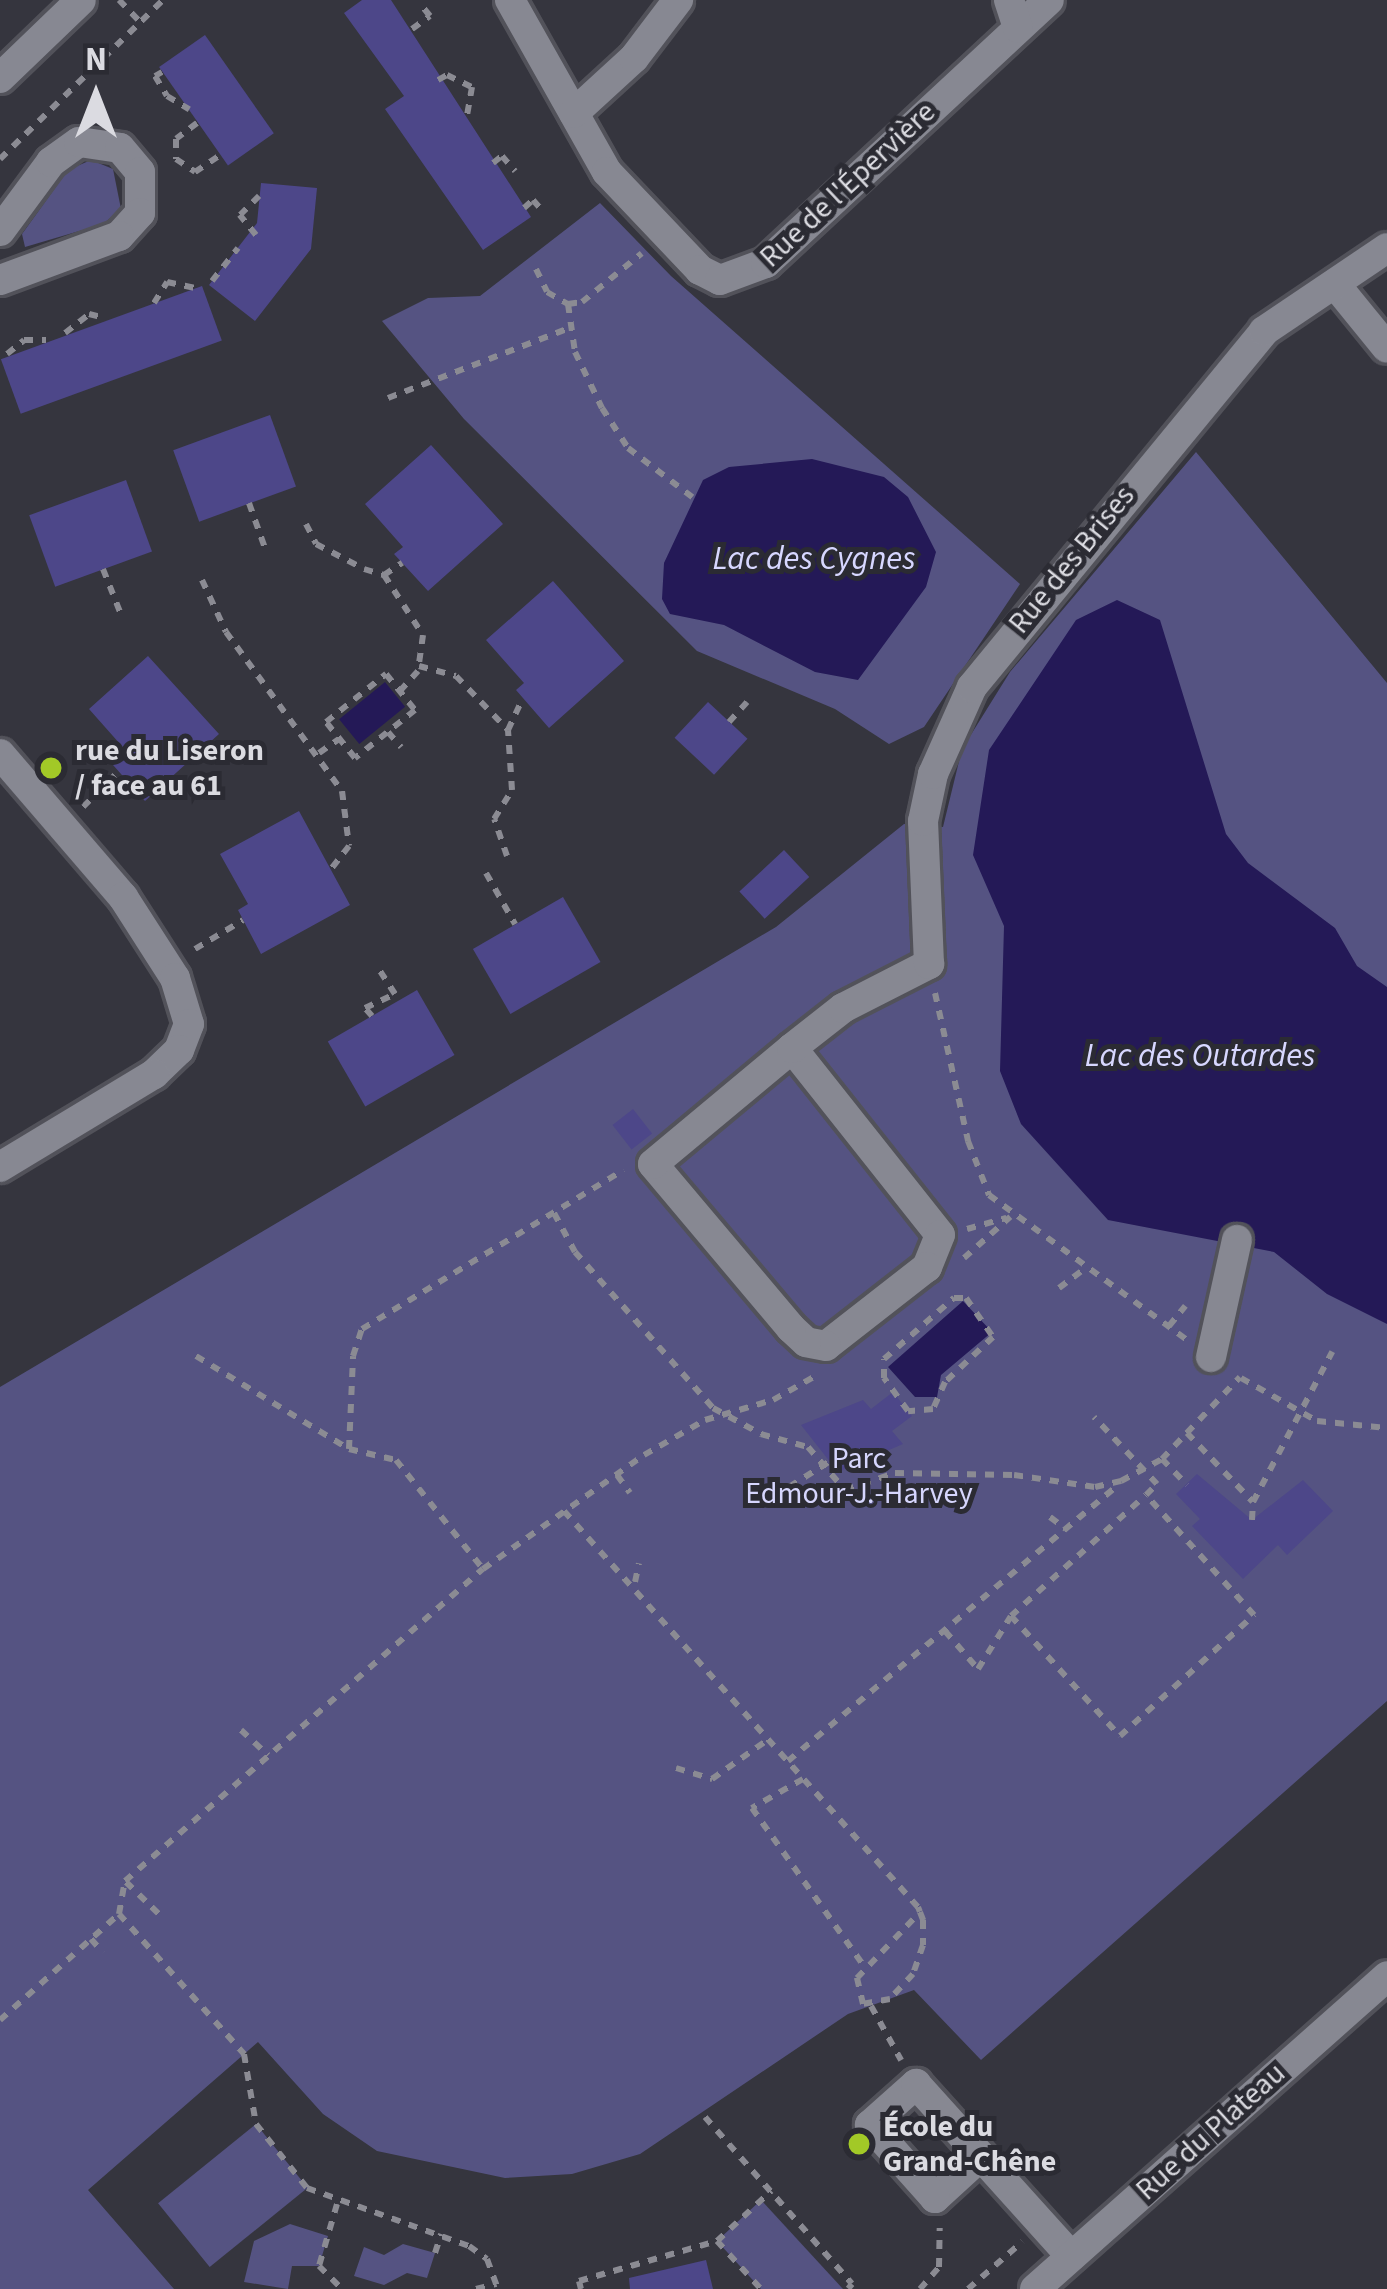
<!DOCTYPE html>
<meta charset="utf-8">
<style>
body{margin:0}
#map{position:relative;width:1387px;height:2289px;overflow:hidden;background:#35353e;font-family:"Source Sans 3",sans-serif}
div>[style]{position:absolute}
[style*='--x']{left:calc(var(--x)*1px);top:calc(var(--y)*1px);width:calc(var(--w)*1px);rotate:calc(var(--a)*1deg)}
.green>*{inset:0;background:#555382;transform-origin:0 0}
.water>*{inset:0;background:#241957;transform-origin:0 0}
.building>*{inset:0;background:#4d4789;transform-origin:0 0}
.path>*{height:6px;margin-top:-3px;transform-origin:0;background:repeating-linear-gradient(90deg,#8b8b93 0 9px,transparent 0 18px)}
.roads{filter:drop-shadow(3px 0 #52525a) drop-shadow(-3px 0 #52525a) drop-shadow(0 3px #52525a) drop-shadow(0 -3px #52525a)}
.minor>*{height:30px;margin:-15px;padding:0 15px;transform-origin:15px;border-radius:15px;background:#878892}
.dots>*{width:33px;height:33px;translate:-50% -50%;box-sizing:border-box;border:6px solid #2b2b33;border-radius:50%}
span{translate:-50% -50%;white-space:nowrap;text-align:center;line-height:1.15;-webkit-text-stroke:10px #2b2b33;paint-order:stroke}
.street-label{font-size:30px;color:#dbdbe1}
.poi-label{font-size:30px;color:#dbdbe1;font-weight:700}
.left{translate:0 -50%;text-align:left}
.park-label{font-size:30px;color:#d6d6fd}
.water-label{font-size:33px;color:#d7d7ff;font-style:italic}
.north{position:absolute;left:36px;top:36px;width:120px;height:120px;-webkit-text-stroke:9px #2b2b33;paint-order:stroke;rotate:0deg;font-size:33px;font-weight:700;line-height:48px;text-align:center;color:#dbdbe1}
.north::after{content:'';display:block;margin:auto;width:42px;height:54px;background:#dbdbe1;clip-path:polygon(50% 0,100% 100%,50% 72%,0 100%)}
</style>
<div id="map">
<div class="green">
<div style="clip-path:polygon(91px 160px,113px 169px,121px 209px,103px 224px,25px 247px,22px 234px,68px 170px)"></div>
<div style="clip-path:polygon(600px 203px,671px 276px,1020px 584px,924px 727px,889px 744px,835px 709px,697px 651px,464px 419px,382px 321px,428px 298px,480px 296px)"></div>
<div style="clip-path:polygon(1196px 452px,1387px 683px,1387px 1701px,981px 2060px,914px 1990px,848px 2014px,640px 2154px,572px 2174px,505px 2178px,377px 2151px,323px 2114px,258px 2042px,88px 2190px,174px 2289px,0 2289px,0 1387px,776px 927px,904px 824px,943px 827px,962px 749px,1010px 672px)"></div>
<div style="left:256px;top:2124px;width:82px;height:126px;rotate:51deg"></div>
<div style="clip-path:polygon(761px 2200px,843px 2289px,761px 2289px,717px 2241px)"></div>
<div style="clip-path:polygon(290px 2224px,328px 2236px,319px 2266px,292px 2266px,288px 2289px,244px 2282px,254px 2241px)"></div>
<div style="clip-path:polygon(403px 2244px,435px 2253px,427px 2278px,407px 2273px,384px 2285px,354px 2276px,364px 2247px,384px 2255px)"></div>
</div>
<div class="water">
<div style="clip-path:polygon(812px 459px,884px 477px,908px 497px,936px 552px,926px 587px,858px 680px,815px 672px,724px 625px,670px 614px,662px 599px,664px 563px,703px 480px,729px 467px)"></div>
<div style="clip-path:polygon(1117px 600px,1160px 620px,1226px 834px,1248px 863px,1335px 928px,1357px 966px,1387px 987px,1387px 1324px,1327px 1294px,1274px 1252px,1108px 1220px,1021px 1124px,1000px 1071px,1004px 926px,973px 855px,989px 750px,1076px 620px)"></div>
<div style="left:385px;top:682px;width:32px;height:59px;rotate:51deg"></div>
<div style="clip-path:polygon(963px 1301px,992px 1332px,941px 1375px,937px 1397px,915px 1397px,888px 1367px)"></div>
</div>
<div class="building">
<div style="clip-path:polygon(362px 0,391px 0,531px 217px,483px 250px,385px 109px,404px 96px,344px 13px)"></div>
<div style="left:205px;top:35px;width:120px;height:56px;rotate:55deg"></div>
<div style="clip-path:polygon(261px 183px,317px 188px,311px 249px,255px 321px,209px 285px,257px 223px)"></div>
<div style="left:202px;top:286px;width:58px;height:214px;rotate:70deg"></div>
<div style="left:270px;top:415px;width:76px;height:103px;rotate:70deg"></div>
<div style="clip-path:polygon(431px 445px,503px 524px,428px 591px,394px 554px,403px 547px,365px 504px)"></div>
<div style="left:126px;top:480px;width:76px;height:103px;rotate:70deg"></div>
<div style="clip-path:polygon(553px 581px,624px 661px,549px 728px,516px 690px,524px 683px,486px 640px)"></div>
<div style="clip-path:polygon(148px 656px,219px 734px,145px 801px,113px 765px,128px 753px,89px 709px)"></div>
<div style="left:708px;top:702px;width:54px;height:49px;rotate:43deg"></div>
<div style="clip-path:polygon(299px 811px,350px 905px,261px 954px,238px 910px,248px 904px,220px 854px)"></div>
<div style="left:784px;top:850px;width:37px;height:61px;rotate:47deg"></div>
<div style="left:563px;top:897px;width:75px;height:104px;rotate:60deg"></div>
<div style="left:417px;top:990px;width:75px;height:103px;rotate:60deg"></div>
<div style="left:633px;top:1109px;width:31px;height:26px;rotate:52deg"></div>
<div style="clip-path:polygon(893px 1392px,912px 1416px,892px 1431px,903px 1444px,838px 1472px,801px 1425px,863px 1400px,871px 1409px)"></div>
<div style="clip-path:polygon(1197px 1474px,1252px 1520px,1303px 1480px,1333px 1511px,1287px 1555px,1278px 1545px,1243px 1579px,1192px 1526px,1200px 1519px,1176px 1494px)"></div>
<div style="clip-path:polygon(706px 2260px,713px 2289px,630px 2289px,629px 2278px)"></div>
</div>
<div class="path">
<div style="--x:119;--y:0;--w:30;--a:46"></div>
<div style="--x:412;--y:29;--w:22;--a:-36"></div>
<div style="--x:430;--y:16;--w:13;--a:-129"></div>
<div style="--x:162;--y:72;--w:8;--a:150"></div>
<div style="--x:155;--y:76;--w:23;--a:59"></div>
<div style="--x:167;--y:96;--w:26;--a:31"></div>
<div style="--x:438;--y:80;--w:10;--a:-29"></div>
<div style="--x:447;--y:75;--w:28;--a:26"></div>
<div style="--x:472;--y:87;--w:35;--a:100"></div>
<div style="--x:197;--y:123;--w:26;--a:143"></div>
<div style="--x:176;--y:139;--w:20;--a:90"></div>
<div style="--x:176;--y:159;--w:23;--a:34"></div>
<div style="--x:195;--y:172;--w:30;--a:-34"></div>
<div style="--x:0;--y:159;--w:228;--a:-44.3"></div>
<div style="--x:493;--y:163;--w:11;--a:-38"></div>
<div style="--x:502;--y:156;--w:20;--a:49"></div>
<div style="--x:524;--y:208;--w:12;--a:-42"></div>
<div style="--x:533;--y:200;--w:11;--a:49"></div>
<div style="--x:256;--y:235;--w:26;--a:-129"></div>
<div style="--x:240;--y:215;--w:27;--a:-45"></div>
<div style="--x:536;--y:269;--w:25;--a:64"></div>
<div style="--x:547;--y:292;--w:24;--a:30"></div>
<div style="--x:568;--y:304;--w:14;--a:-8"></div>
<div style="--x:582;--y:302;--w:77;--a:-39.2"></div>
<div style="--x:212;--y:281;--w:42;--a:-51.8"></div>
<div style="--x:154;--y:303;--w:25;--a:-58"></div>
<div style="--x:167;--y:282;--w:30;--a:12"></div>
<div style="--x:568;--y:304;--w:49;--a:81.7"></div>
<div style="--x:575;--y:352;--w:62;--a:64.3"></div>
<div style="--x:602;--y:408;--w:48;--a:57"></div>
<div style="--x:628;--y:448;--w:81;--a:37.4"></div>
<div style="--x:65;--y:333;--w:31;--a:-38"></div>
<div style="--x:89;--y:314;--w:16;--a:14"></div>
<div style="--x:7;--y:354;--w:22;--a:-39"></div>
<div style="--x:24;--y:340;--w:22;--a:0"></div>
<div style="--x:388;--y:398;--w:194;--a:-21.1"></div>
<div style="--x:249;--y:503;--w:51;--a:70.5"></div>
<div style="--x:306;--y:524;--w:22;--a:63"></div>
<div style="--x:316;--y:544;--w:54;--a:27.5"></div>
<div style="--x:364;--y:569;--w:21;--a:17"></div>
<div style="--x:384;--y:575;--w:22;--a:-34"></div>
<div style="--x:103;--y:569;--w:52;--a:68.4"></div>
<div style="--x:384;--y:575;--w:72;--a:57"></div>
<div style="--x:423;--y:635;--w:36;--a:98"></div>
<div style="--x:418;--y:671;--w:27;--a:132"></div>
<div style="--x:202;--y:580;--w:57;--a:65.2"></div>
<div style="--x:226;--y:632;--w:197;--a:53.9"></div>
<div style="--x:342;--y:791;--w:55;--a:82.7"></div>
<div style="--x:349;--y:846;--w:29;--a:128"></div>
<div style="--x:419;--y:666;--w:38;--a:15"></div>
<div style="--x:456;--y:676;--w:75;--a:46.1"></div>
<div style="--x:386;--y:674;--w:46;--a:51.1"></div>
<div style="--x:415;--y:710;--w:77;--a:141.3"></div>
<div style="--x:355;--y:758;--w:46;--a:-128.9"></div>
<div style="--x:326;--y:722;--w:77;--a:-38.7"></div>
<div style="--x:729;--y:722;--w:27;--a:-48"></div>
<div style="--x:388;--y:732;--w:20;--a:49"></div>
<div style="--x:319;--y:753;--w:24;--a:-35"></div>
<div style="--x:83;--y:807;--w:51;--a:-45"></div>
<div style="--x:507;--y:856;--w:39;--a:-109"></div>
<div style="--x:494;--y:819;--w:34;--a:-58"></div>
<div style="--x:512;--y:790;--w:60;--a:-93.8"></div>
<div style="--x:508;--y:730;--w:35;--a:-65"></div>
<div style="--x:486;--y:873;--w:59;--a:60.4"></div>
<div style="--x:195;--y:949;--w:56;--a:-31.1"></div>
<div style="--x:935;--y:993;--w:152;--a:77.4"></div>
<div style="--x:968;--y:1141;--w:58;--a:68.7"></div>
<div style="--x:989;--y:1195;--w:244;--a:36.2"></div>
<div style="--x:372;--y:1016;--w:11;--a:-131"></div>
<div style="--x:365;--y:1008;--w:33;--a:-25"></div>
<div style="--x:395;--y:994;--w:30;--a:-123"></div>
<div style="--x:554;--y:1213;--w:44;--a:61.7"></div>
<div style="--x:575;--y:1252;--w:208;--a:48.5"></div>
<div style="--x:713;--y:1408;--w:55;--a:28.4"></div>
<div style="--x:761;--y:1434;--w:49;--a:15.5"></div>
<div style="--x:808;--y:1447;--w:57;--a:49.3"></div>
<div style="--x:845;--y:1490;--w:53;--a:-18.8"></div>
<div style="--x:895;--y:1473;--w:119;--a:1"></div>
<div style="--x:1014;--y:1475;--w:82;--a:8.4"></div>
<div style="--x:1095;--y:1487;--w:27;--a:-13"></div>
<div style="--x:1121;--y:1481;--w:47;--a:-28.2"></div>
<div style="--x:1162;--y:1459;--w:113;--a:-46.4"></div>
<div style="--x:967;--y:1229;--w:41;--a:-15.8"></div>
<div style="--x:964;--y:1258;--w:62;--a:-41.7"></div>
<div style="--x:1059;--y:1288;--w:31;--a:-37"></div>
<div style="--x:954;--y:1298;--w:12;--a:0"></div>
<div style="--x:966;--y:1298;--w:47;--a:55.3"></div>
<div style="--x:993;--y:1337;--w:66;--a:136.8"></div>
<div style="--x:945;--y:1382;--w:30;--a:114"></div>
<div style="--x:933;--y:1409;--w:25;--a:175"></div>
<div style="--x:908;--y:1411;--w:41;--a:-126"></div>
<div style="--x:884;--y:1378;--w:19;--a:-90"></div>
<div style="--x:884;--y:1359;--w:93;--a:-41.1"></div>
<div style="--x:1169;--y:1326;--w:26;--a:-51"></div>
<div style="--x:196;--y:1356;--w:179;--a:31.3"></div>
<div style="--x:349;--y:1449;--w:48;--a:13.2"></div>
<div style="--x:396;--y:1460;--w:139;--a:51.4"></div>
<div style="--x:1241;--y:1378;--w:87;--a:29.5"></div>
<div style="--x:1317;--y:1421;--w:70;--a:5.7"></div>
<div style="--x:1187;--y:1433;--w:95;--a:46.3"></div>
<div style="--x:349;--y:1449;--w:93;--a:-87.5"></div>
<div style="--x:353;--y:1356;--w:28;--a:-72"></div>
<div style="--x:362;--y:1329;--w:306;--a:-31.3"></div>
<div style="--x:1162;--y:1459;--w:36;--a:46"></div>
<div style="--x:617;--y:1475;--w:22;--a:54"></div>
<div style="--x:759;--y:1506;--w:90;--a:-32.3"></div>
<div style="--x:564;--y:1511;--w:531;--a:48.21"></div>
<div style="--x:918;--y:1907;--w:5;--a:68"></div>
<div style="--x:920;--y:1912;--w:9;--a:69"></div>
<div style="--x:923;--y:1920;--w:25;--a:90"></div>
<div style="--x:923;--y:1945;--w:31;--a:109"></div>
<div style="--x:913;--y:1974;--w:34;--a:133"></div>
<div style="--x:890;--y:1999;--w:27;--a:170"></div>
<div style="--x:863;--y:2004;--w:27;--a:-103"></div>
<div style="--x:857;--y:1978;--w:91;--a:-46.3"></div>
<div style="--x:1050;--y:1517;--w:20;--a:37"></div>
<div style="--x:1252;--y:1520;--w:18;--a:-87"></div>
<div style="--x:1253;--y:1502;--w:170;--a:-62.2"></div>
<div style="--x:635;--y:1582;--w:19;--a:-78"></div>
<div style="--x:1011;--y:1616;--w:162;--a:47.8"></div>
<div style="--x:1120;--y:1736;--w:181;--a:-42.1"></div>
<div style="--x:1254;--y:1615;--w:161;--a:-132"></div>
<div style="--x:1146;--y:1495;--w:16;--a:-45"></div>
<div style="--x:1157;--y:1484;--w:92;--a:-133.2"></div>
<div style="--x:945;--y:1631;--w:50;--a:49"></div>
<div style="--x:978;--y:1669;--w:62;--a:-58.1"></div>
<div style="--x:1011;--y:1616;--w:181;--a:-41.9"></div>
<div style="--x:241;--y:1730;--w:37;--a:43"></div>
<div style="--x:788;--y:1761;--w:432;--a:-39.9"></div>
<div style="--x:676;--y:1768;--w:38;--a:17"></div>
<div style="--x:712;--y:1779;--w:70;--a:-35.1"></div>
<div style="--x:803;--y:1779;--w:59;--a:150.4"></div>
<div style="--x:752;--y:1808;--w:194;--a:54.7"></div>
<div style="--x:126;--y:1882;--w:50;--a:44.2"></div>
<div style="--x:119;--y:1914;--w:188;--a:48.2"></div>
<div style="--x:244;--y:2054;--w:71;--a:80.3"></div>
<div style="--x:256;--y:2124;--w:82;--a:51.4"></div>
<div style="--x:307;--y:2188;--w:172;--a:19.7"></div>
<div style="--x:469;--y:2246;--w:22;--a:36"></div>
<div style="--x:487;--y:2259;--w:32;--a:70"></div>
<div style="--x:91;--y:1939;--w:18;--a:49"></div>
<div style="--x:871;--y:2006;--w:62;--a:60.9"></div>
<div style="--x:0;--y:2020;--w:159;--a:-41.7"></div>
<div style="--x:119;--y:1914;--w:34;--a:-80"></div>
<div style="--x:125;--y:1881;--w:475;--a:-41.1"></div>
<div style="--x:483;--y:1569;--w:197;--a:-35.3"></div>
<div style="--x:644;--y:1455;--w:70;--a:-29.8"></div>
<div style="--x:705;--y:1420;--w:71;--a:-16.4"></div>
<div style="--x:773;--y:1400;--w:53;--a:-29.5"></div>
<div style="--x:705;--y:2117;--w:222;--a:48.6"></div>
<div style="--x:852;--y:2284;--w:6;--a:129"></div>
<div style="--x:337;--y:2204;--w:65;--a:106.2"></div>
<div style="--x:319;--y:2266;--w:33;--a:45"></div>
<div style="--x:717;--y:2241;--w:74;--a:-42.8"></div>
<div style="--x:435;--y:2253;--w:20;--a:-72"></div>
<div style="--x:476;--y:2289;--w:21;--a:-14"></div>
<div style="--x:581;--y:2289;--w:8;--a:-104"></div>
<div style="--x:579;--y:2281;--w:144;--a:-16.2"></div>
<div style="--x:717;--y:2241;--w:65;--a:47.5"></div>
<div style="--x:920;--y:2289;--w:29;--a:-49"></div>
<div style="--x:939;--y:2267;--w:39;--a:-89"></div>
<div style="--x:968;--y:2289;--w:72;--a:-41"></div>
</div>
<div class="roads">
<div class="minor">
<div style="--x:510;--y:0;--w:197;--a:60.6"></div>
<div style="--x:607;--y:172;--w:135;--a:46.5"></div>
<div style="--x:700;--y:270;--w:22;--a:27"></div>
<div style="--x:720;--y:280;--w:49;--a:-20.3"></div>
<div style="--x:766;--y:263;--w:386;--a:-42.9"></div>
<div style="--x:1009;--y:0;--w:29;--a:72"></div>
<div style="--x:0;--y:78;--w:112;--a:-43.9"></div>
<div style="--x:574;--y:113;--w:81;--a:-42.5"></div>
<div style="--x:634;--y:58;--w:73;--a:-52.8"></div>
<div style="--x:0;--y:231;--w:86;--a:-53.5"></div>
<div style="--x:51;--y:162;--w:34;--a:-36"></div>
<div style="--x:79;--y:142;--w:41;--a:8.3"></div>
<div style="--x:120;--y:148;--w:31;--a:50"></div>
<div style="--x:140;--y:172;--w:41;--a:90"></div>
<div style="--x:140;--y:213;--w:31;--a:132"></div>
<div style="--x:119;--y:236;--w:127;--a:159.7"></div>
<div style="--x:1335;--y:284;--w:82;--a:50.9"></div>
<div style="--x:0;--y:754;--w:189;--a:49.3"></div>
<div style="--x:123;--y:897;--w:96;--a:57.3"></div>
<div style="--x:175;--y:978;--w:48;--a:73.1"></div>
<div style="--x:189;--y:1024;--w:28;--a:111"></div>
<div style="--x:179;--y:1050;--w:35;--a:136"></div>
<div style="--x:154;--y:1074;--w:180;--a:148.9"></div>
<div style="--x:792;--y:1048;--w:238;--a:51.6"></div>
<div style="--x:940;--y:1235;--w:35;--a:112"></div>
<div style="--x:927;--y:1267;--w:128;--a:142"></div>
<div style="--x:826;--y:1346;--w:20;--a:-169"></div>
<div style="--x:806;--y:1342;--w:21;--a:-137"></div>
<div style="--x:791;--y:1328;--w:214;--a:-130.1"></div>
<div style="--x:653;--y:1164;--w:181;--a:-39.8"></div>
<div style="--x:792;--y:1048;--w:65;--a:-38.1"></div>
<div style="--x:843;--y:1008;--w:97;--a:-27.1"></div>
<div style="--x:929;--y:964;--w:143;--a:-92.4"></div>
<div style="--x:923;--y:821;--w:48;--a:-78"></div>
<div style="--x:933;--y:774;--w:95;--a:-65.9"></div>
<div style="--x:972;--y:687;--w:460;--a:-50.6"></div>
<div style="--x:1264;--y:331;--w:148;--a:-34"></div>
<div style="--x:1211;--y:1357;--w:120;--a:-77.5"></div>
<div style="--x:980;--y:2157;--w:61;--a:137.7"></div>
<div style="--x:935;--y:2198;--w:98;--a:-131.7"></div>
<div style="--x:870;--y:2125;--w:62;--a:-41.7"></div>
<div style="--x:916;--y:2084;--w:232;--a:48"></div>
<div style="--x:1035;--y:2289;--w:471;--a:-41.6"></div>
</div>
</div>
<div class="dots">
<div style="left:51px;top:768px;background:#a2c927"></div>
<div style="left:859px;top:2144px;background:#a2c927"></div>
</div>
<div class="street-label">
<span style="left:848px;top:185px;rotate:-43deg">Rue de l'Épervière</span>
<span style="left:1072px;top:560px;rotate:-51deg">Rue des Brises</span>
<span style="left:1211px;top:2132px;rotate:-42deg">Rue du Plateau</span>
</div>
<div class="poi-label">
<span class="left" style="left:75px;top:768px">rue du Liseron<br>/ face au 61</span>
<span class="left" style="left:883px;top:2144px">École du<br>Grand-Chêne</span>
</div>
<div class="park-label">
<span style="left:859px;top:1476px">Parc<br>Edmour-J.-Harvey</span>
</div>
<div class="water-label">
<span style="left:814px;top:559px">Lac des Cygnes</span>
<span style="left:1200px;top:1056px">Lac des Outardes</span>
</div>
<div class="north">N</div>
</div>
